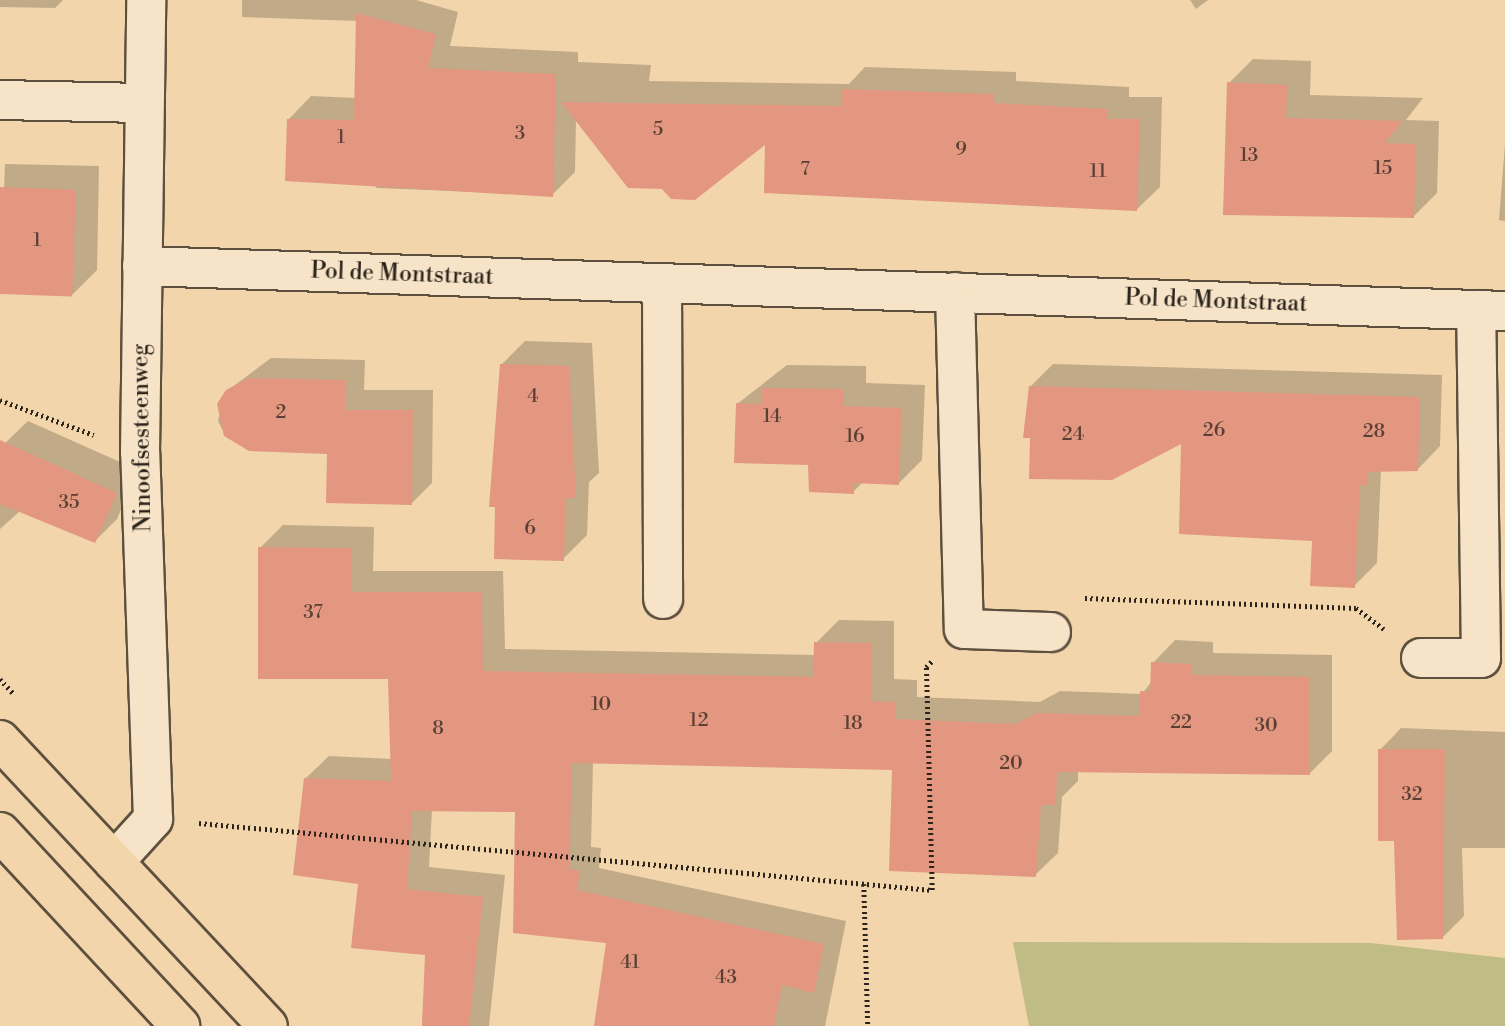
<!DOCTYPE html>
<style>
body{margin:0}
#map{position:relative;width:1505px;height:1026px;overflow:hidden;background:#f2d5aa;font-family:"Libre Bodoni",serif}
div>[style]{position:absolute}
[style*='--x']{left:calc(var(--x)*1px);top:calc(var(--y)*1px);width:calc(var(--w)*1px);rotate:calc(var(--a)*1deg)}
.green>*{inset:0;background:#c0bc85}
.shadow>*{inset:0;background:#0003}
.building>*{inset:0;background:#e39680;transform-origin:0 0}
.path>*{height:4.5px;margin-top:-2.25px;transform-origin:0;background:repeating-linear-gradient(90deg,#2c241b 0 2px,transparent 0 5.5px)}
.roads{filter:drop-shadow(2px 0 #5e503f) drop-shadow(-2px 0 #5e503f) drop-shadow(0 2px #5e503f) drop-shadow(0 -2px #5e503f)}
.minor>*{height:38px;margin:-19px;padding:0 19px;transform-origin:19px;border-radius:19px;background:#f7e4c8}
.major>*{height:38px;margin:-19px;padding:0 19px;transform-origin:19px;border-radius:19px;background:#f2d5aa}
span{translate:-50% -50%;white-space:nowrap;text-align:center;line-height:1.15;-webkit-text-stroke:6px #f7e4c8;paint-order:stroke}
.number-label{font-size:19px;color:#5a4034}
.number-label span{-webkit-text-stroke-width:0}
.street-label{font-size:23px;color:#2c241b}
</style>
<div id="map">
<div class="green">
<div style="clip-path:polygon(1013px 942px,1371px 943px,1505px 958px,1505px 1026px,1029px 1026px)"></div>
</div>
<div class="shadow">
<div style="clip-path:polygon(0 0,63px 0,55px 8px,0 7px)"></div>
<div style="clip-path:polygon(242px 0,416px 0,458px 12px,450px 46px,578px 52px,578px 62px,651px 65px,649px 81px,849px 84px,865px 67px,1016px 72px,1016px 81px,1129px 87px,1129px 97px,1162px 97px,1160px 187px,1137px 209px,767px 142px,663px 187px,576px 119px,575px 172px,552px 195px,376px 188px,376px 182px,289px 119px,311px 96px,356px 98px,358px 21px,242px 17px)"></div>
<div style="clip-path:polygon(1190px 0,1208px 0,1196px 9px)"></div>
<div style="clip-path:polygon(1253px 59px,1311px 61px,1310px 95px,1423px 98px,1406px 120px,1439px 121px,1437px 193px,1413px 217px,1229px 83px)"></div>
<div style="clip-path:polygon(1505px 144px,1505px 221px,1499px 220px)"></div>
<div style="clip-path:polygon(5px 164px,99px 166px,97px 270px,73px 294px,0 292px)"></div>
<div style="clip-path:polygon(525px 341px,592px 343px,599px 473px,589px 482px,587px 535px,563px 559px,501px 365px)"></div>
<div style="clip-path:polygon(271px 358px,365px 360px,364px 390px,433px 390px,432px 483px,412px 503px,328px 452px,225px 435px,218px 421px,227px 391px)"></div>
<div style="clip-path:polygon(1053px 364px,1442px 375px,1440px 446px,1418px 469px,1381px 470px,1377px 563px,1354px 586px,1314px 539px,1183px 441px,1030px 387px)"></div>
<div style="clip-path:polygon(787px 365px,866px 366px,866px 383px,925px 385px,922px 460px,899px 483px,863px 482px,853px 492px,810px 464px,737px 404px)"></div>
<div style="clip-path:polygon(28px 421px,138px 470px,117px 519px,95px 541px,20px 511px,0 529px,0 448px)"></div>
<div style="clip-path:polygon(283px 525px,374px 527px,373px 571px,503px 571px,505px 649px,815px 655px,816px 643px,839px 620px,894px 621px,894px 679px,917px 680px,917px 697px,1040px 702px,1060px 691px,1142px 694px,1152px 681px,1153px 663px,1175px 640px,1213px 642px,1213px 653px,1332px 655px,1332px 751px,1309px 774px,1078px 771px,1078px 781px,1062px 797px,1058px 853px,1035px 875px,893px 768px,593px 762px,591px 847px,601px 848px,599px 868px,846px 921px,825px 1026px,596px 1026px,608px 941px,517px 810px,432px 809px,429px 867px,505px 875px,489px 1026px,422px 1026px,427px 954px,360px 882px,306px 778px,329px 756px,393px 759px,390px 677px,260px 548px)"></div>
<div style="clip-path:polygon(1401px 728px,1505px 732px,1505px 848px,1462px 848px,1464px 916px,1443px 937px,1380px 750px)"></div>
</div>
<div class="building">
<div style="clip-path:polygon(356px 13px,436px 34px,428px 68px,556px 74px,553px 197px,285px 181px,287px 119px,354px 120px)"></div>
<div style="clip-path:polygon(1227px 82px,1287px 85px,1286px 118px,1402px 121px,1385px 143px,1416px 144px,1414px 218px,1223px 215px)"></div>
<div style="clip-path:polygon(841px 89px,994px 94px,994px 103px,1107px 109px,1107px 119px,1140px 119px,1137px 211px,764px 193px,765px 145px,695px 200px,671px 199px,662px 189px,628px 188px,561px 102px,841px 106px)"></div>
<div style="left:0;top:187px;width:76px;height:107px;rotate:2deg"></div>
<div style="clip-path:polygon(500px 364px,569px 366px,576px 498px,566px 498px,564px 561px,494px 559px,495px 507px,489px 507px)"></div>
<div style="clip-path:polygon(249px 378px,346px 380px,345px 410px,413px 410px,412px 505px,326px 503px,327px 454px,249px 451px,224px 436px,217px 404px,226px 390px)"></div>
<div style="clip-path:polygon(1029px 386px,1420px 397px,1418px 471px,1368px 472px,1368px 485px,1360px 485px,1355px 588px,1310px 586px,1312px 541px,1179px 534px,1181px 444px,1112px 480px,1029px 479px,1030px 438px,1023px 438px)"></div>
<div style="clip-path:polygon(762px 388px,843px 389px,843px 406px,902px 408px,899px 485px,853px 483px,854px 494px,809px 492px,808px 465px,734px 463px,736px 403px,761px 404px)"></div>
<div style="clip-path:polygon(0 440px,117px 493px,95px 543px,0 504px)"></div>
<div style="clip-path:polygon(258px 547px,352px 548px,351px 592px,482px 592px,483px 671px,813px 677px,814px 642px,872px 643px,872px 701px,895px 702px,895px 719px,1016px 724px,1036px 713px,1140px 716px,1140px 691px,1150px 692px,1151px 662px,1192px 664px,1191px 675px,1310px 677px,1310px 775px,1057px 772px,1056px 805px,1041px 805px,1036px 877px,889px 871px,892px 770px,572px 763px,569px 869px,580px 871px,577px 890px,824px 944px,814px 993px,782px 985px,774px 1026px,594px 1026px,606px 943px,513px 933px,515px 812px,412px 811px,407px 889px,483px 897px,469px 1026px,422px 1026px,425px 955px,351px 948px,358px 884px,293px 875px,304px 778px,391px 781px,388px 679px,258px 679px)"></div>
<div style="clip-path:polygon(1378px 749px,1445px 749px,1443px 939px,1397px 940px,1394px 841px,1378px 841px)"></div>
</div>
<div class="path">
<div style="--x:0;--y:400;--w:100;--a:20.4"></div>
<div style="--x:1085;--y:598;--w:271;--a:2.1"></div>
<div style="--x:1356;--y:608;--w:35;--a:37"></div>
<div style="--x:0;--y:679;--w:22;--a:47"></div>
<div style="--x:199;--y:823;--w:736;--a:5.22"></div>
<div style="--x:932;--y:890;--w:223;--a:-91.5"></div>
<div style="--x:926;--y:667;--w:8;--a:-45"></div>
<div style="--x:864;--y:884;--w:142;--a:88.4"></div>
</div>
<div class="roads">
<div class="minor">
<div style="--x:0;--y:100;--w:144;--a:1.2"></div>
<div style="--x:142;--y:266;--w:1364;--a:1.89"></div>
<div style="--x:662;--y:283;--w:316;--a:89.8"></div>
<div style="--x:955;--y:292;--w:337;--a:88.5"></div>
<div style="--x:964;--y:629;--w:87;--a:2"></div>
<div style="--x:1421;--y:658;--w:60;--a:0"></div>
<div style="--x:1481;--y:658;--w:348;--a:-90.8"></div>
<div style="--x:114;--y:862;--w:58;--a:-47.8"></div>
<div style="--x:153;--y:819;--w:367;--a:-92"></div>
<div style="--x:140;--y:452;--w:452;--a:-89.2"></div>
</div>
<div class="major">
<div style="--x:0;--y:740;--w:392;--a:46.9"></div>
<div style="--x:0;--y:832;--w:265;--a:47.1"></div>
</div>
</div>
<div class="number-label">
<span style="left:658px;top:130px">5</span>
<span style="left:520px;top:134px">3</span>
<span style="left:341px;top:138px">1</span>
<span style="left:961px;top:150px">9</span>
<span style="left:1249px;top:156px">13</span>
<span style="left:1383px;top:169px">15</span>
<span style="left:805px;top:170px">7</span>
<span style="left:1098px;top:172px">11</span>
<span style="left:37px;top:241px">1</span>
<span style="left:533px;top:397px">4</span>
<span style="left:281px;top:413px">2</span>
<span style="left:772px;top:417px">14</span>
<span style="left:1214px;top:431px">26</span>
<span style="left:1374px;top:432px">28</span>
<span style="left:1073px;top:435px">24</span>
<span style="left:855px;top:437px">16</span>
<span style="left:69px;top:503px">35</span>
<span style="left:530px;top:529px">6</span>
<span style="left:313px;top:613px">37</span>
<span style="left:601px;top:705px">10</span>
<span style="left:699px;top:721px">12</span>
<span style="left:1181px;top:723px">22</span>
<span style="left:853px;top:724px">18</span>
<span style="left:1266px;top:726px">30</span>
<span style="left:438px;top:729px">8</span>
<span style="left:1011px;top:764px">20</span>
<span style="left:1412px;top:795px">32</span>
<span style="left:630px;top:963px">41</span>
<span style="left:726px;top:978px">43</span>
</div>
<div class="street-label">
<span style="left:402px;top:274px;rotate:2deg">Pol de Montstraat</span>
<span style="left:1216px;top:301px;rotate:2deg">Pol de Montstraat</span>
<span style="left:142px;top:438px;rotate:-91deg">Ninoofsesteenweg</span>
</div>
</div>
